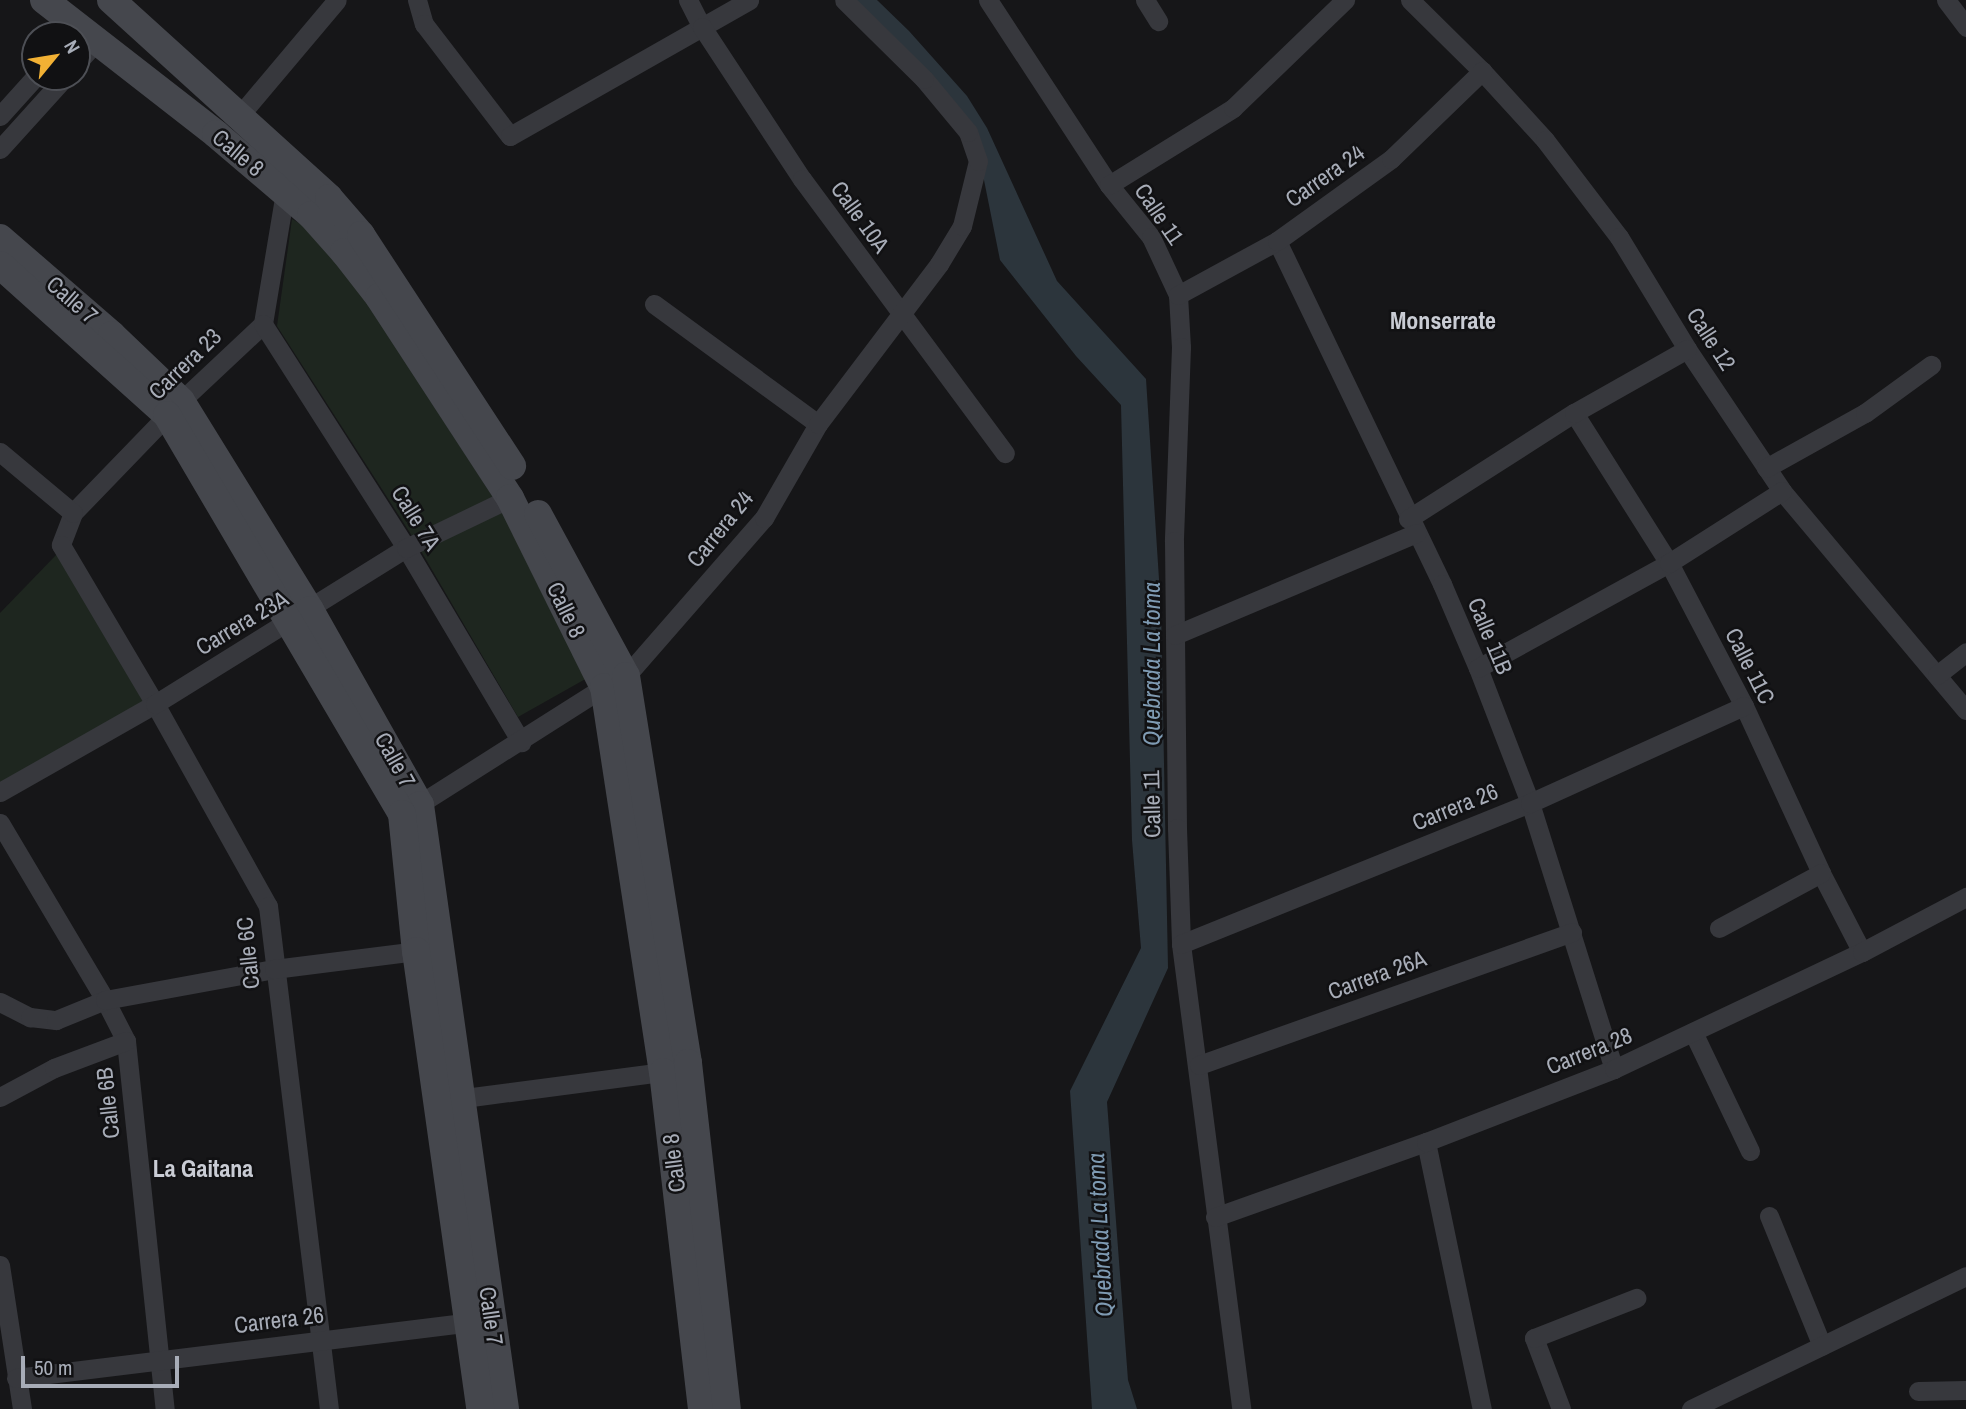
<!DOCTYPE html>
<html>
<head>
<meta charset="utf-8">
<style>
  body { margin:0 }
  #map { position:relative; width:1966px; height:1409px; overflow:hidden; background:#161618; font-family:"Archivo Narrow",sans-serif }
  div>[style] { position:absolute }
  .green>* { inset:0; background:#1e261f }
  .water>* { inset:0; background:#2c353c }
  .minor>* { height:19px; margin:-9.5px; padding:0 9.5px; transform-origin:9.5px; border-radius:9.5px; background:#37383d }
  .secondary>* { height:28px; margin:-14px; padding:0 14px; transform-origin:14px; border-radius:14px; background:#45474d }
  span { translate:-50% -50%; white-space:nowrap; text-align:center; line-height:1.15; -webkit-text-stroke:5px #111113; paint-order:stroke }
  .street-label { font-size:23px; color:#a8adb8 }
  .neighbourhood-label { font-size:24px; color:#c9ccd4; font-weight:700 }
  .water-label { font-size:24px; color:#7f9bb3; font-style:italic }
  .north { position:absolute; left:21px; top:21px; width:70px; height:70px; box-sizing:border-box; background:#111113; border:2px solid #4d4f55; border-radius:50%; rotate:60deg; font-size:19px; font-weight:700; line-height:28px; text-align:center; color:#a8adb8 }
  .north::after { content:''; display:block; margin:auto; width:24px; height:32px; background:#f2b134; clip-path:polygon(50% 0,100% 100%,50% 72%,0 100%) }
  .scale { position:absolute; left:21px; top:1356px; width:158px; height:32px; box-sizing:border-box; border:4px solid #a8adb8; border-top:0; padding-left:9px; font-size:21px; line-height:24px; white-space:nowrap; color:#a8adb8; -webkit-text-stroke:5px #111113; paint-order:stroke }
</style>
</head>
<body>
<div id="map">
  <div class="green">
    <div style="clip-path:polygon(292px 219px,308px 228px,339px 259px,498px 505px,589px 677px,518px 717px,414px 539px,277px 326px)"></div>
    <div style="clip-path:polygon(58px 553px,147px 703px,0 788px,0 613px)"></div>
  </div>
  <div class="water">
    <div style="clip-path:polygon(854px 0,877px 0,909px 31px,967px 96px,987px 128px,1057px 281px,1146px 379px,1161px 610px,1168px 968px,1107px 1102px,1128px 1380px,1137px 1409px,1092px 1409px,1070px 1091px,1141px 948px,1132px 840px,1121px 405px,1076px 356px,1000px 260px,975px 135px)"></div>
  </div>
  <div class="minor">
    <div style="left:417px;top:0;width:25px;rotate:74deg"></div>
    <div style="left:424px;top:24px;width:141px;rotate:52.5deg"></div>
    <div style="left:510px;top:136px;width:275px;rotate:-29.6deg"></div>
    <div style="left:688px;top:0;width:30px;rotate:63deg"></div>
    <div style="left:702px;top:27px;width:182px;rotate:56.7deg"></div>
    <div style="left:802px;top:179px;width:341px;rotate:53.5deg"></div>
    <div style="left:988px;top:0;width:221px;rotate:56.8deg"></div>
    <div style="left:1109px;top:185px;width:67px;rotate:51.1deg"></div>
    <div style="left:1151px;top:237px;width:64px;rotate:65deg"></div>
    <div style="left:1178px;top:295px;width:52px;rotate:86.7deg"></div>
    <div style="left:1181px;top:347px;width:194px;rotate:92.1deg"></div>
    <div style="left:1174px;top:541px;width:287px;rotate:89.4deg"></div>
    <div style="left:1177px;top:828px;width:116px;rotate:88deg"></div>
    <div style="left:1181px;top:944px;width:469px;rotate:82.6deg"></div>
    <div style="left:1145px;top:0;width:25px;rotate:58deg"></div>
    <div style="left:1410px;top:0;width:101px;rotate:44.6deg"></div>
    <div style="left:1482px;top:71px;width:93px;rotate:47.6deg"></div>
    <div style="left:1545px;top:140px;width:122px;rotate:52.7deg"></div>
    <div style="left:1619px;top:237px;width:131px;rotate:58.7deg"></div>
    <div style="left:1687px;top:349px;width:171px;rotate:56.2deg"></div>
    <div style="left:1782px;top:491px;width:286px;rotate:50deg"></div>
    <div style="left:1946px;top:0;width:34px;rotate:53deg"></div>
    <div style="left:77px;top:63px;width:27px;rotate:-48deg"></div>
    <div style="left:240px;top:115px;width:150px;rotate:-49.9deg"></div>
    <div style="left:0;top:116px;width:52px;rotate:-48.1deg"></div>
    <div style="left:0;top:149px;width:97px;rotate:-47.9deg"></div>
    <div style="left:1109px;top:185px;width:146px;rotate:-31.8deg"></div>
    <div style="left:1233px;top:108px;width:156px;rotate:-44deg"></div>
    <div style="left:285px;top:192px;width:134px;rotate:99.5deg"></div>
    <div style="left:263px;top:324px;width:112px;rotate:136.8deg"></div>
    <div style="left:181px;top:401px;width:156px;rotate:134deg"></div>
    <div style="left:73px;top:513px;width:34px;rotate:111deg"></div>
    <div style="left:61px;top:545px;width:185px;rotate:59.4deg"></div>
    <div style="left:155px;top:704px;width:231px;rotate:60.8deg"></div>
    <div style="left:268px;top:906px;width:507px;rotate:83.09deg"></div>
    <div style="left:1277px;top:241px;width:381px;rotate:64.3deg"></div>
    <div style="left:1442px;top:584px;width:91px;rotate:66.8deg"></div>
    <div style="left:1478px;top:668px;width:145px;rotate:68.9deg"></div>
    <div style="left:1530px;top:803px;width:279px;rotate:72.5deg"></div>
    <div style="left:1178px;top:295px;width:113px;rotate:-28.6deg"></div>
    <div style="left:1277px;top:241px;width:140px;rotate:-35.7deg"></div>
    <div style="left:1391px;top:159px;width:127px;rotate:-44deg"></div>
    <div style="left:654px;top:304px;width:203px;rotate:36.2deg"></div>
    <div style="left:263px;top:324px;width:266px;rotate:57.4deg"></div>
    <div style="left:406px;top:548px;width:226px;rotate:59.3deg"></div>
    <div style="left:1574px;top:413px;width:178px;rotate:57.7deg"></div>
    <div style="left:1669px;top:563px;width:161px;rotate:62.3deg"></div>
    <div style="left:1744px;top:706px;width:184px;rotate:65.2deg"></div>
    <div style="left:1821px;top:873px;width:89px;rotate:62.6deg"></div>
    <div style="left:0;top:452px;width:95px;rotate:39.9deg"></div>
    <div style="left:1766px;top:468px;width:113px;rotate:-29.1deg"></div>
    <div style="left:1865px;top:413px;width:82px;rotate:-36deg"></div>
    <div style="left:1408px;top:519px;width:197px;rotate:-32.6deg"></div>
    <div style="left:1574px;top:413px;width:130px;rotate:-29.5deg"></div>
    <div style="left:1175px;top:635px;width:262px;rotate:-22.9deg"></div>
    <div style="left:1478px;top:668px;width:218px;rotate:-28.8deg"></div>
    <div style="left:1669px;top:563px;width:134px;rotate:-32.5deg"></div>
    <div style="left:1937px;top:675px;width:37px;rotate:-38deg"></div>
    <div style="left:0;top:792px;width:178px;rotate:-29.6deg"></div>
    <div style="left:155px;top:704px;width:296px;rotate:-31.9deg"></div>
    <div style="left:406px;top:548px;width:115px;rotate:-25.7deg"></div>
    <div style="left:410px;top:810px;width:230px;rotate:-32.4deg"></div>
    <div style="left:604px;top:687px;width:25px;rotate:-27deg"></div>
    <div style="left:626px;top:676px;width:210px;rotate:-48.9deg"></div>
    <div style="left:764px;top:518px;width:108px;rotate:-60.1deg"></div>
    <div style="left:818px;top:424px;width:201px;rotate:-52.9deg"></div>
    <div style="left:939px;top:264px;width:44px;rotate:-58.8deg"></div>
    <div style="left:962px;top:226px;width:67px;rotate:-76.2deg"></div>
    <div style="left:978px;top:161px;width:31px;rotate:-109deg"></div>
    <div style="left:968px;top:132px;width:69px;rotate:-129.7deg"></div>
    <div style="left:924px;top:79px;width:112px;rotate:-135.4deg"></div>
    <div style="left:0;top:823px;width:206px;rotate:59.3deg"></div>
    <div style="left:105px;top:1000px;width:46px;rotate:62.9deg"></div>
    <div style="left:126px;top:1041px;width:370px;rotate:84deg"></div>
    <div style="left:1719px;top:928px;width:116px;rotate:-28.3deg"></div>
    <div style="left:1181px;top:944px;width:376px;rotate:-22deg"></div>
    <div style="left:1530px;top:803px;width:235px;rotate:-24.4deg"></div>
    <div style="left:0;top:1002px;width:34px;rotate:27deg"></div>
    <div style="left:30px;top:1017px;width:26px;rotate:7deg"></div>
    <div style="left:56px;top:1020px;width:53px;rotate:-22.2deg"></div>
    <div style="left:105px;top:1000px;width:172px;rotate:-10.4deg"></div>
    <div style="left:274px;top:969px;width:143px;rotate:-7.2deg"></div>
    <div style="left:1693px;top:1032px;width:132px;rotate:64.4deg"></div>
    <div style="left:1199px;top:1065px;width:396px;rotate:-19.6deg"></div>
    <div style="left:0;top:1097px;width:61px;rotate:-28.2deg"></div>
    <div style="left:54px;top:1068px;width:77px;rotate:-20.6deg"></div>
    <div style="left:449px;top:1100px;width:216px;rotate:-7.5deg"></div>
    <div style="left:1426px;top:1142px;width:273px;rotate:78.2deg"></div>
    <div style="left:1769px;top:1216px;width:140px;rotate:67.8deg"></div>
    <div style="left:1215px;top:1217px;width:224px;rotate:-19.6deg"></div>
    <div style="left:1426px;top:1142px;width:202px;rotate:-21.2deg"></div>
    <div style="left:1614px;top:1069px;width:274px;rotate:-25.3deg"></div>
    <div style="left:1862px;top:952px;width:118px;rotate:-27.9deg"></div>
    <div style="left:0;top:1265px;width:146px;rotate:81.3deg"></div>
    <div style="left:16px;top:1378px;width:453px;rotate:-7deg"></div>
    <div style="left:1918px;top:1391px;width:48px;rotate:-1.2deg"></div>
    <div style="left:1561px;top:1409px;width:76px;rotate:-110.8deg"></div>
    <div style="left:1534px;top:1338px;width:110px;rotate:-21.4deg"></div>
    <div style="left:1691px;top:1409px;width:305px;rotate:-25.8deg"></div>
  </div>
  <div class="secondary">
    <div style="left:44px;top:0;width:218px;rotate:37.9deg"></div>
    <div style="left:216px;top:134px;width:125px;rotate:40.5deg"></div>
    <div style="left:311px;top:215px;width:50px;rotate:48.3deg"></div>
    <div style="left:344px;top:252px;width:57px;rotate:52.1deg"></div>
    <div style="left:379px;top:297px;width:240px;rotate:56.9deg"></div>
    <div style="left:510px;top:498px;width:211px;rotate:63.6deg"></div>
    <div style="left:604px;top:687px;width:389px;rotate:81.3deg"></div>
    <div style="left:663px;top:1072px;width:339px;rotate:83.4deg"></div>
    <div style="left:111px;top:0;width:294px;rotate:42.2deg"></div>
    <div style="left:329px;top:198px;width:49px;rotate:49.1deg"></div>
    <div style="left:361px;top:235px;width:276px;rotate:56.8deg"></div>
    <div style="left:0;top:238px;width:148px;rotate:40.9deg"></div>
    <div style="left:112px;top:335px;width:95px;rotate:43.7deg"></div>
    <div style="left:181px;top:401px;width:246px;rotate:58.3deg"></div>
    <div style="left:310px;top:610px;width:224px;rotate:60.6deg"></div>
    <div style="left:420px;top:805px;width:610px;rotate:81.99deg"></div>
    <div style="left:0;top:265px;width:224px;rotate:41.9deg"></div>
    <div style="left:167px;top:415px;width:463px;rotate:59.5deg"></div>
    <div style="left:402px;top:814px;width:138px;rotate:84.2deg"></div>
    <div style="left:416px;top:951px;width:462px;rotate:82deg"></div>
    <div style="left:538px;top:514px;width:184px;rotate:61.5deg"></div>
    <div style="left:626px;top:676px;width:392px;rotate:80.9deg"></div>
    <div style="left:688px;top:1063px;width:348px;rotate:83.6deg"></div>
  </div>
  <div class="street-label">
    <span style="left:238px;top:153px;rotate:40deg">Calle 8</span>
    <span style="left:1325px;top:176px;rotate:-35deg">Carrera 24</span>
    <span style="left:1159px;top:214px;rotate:56deg">Calle 11</span>
    <span style="left:860px;top:217px;rotate:54deg">Calle 10A</span>
    <span style="left:72px;top:300px;rotate:41deg">Calle 7</span>
    <span style="left:1711px;top:339px;rotate:57deg">Calle 12</span>
    <span style="left:185px;top:364px;rotate:-44deg">Carrera 23</span>
    <span style="left:416px;top:518px;rotate:58deg">Calle 7A</span>
    <span style="left:720px;top:529px;rotate:-51deg">Carrera 24</span>
    <span style="left:566px;top:610px;rotate:64deg">Calle 8</span>
    <span style="left:242px;top:623px;rotate:-31deg">Carrera 23A</span>
    <span style="left:1490px;top:636px;rotate:67deg">Calle 11B</span>
    <span style="left:1750px;top:666px;rotate:63deg">Calle 11C</span>
    <span style="left:395px;top:760px;rotate:61deg">Calle 7</span>
    <span style="left:1152px;top:804px;rotate:-91deg">Calle 11</span>
    <span style="left:1455px;top:807px;rotate:-22deg">Carrera 26</span>
    <span style="left:248px;top:953px;rotate:-96deg">Calle 6C</span>
    <span style="left:1377px;top:975px;rotate:-20deg">Carrera 26A</span>
    <span style="left:1589px;top:1051px;rotate:-22deg">Carrera 28</span>
    <span style="left:108px;top:1103px;rotate:-96deg">Calle 6B</span>
    <span style="left:674px;top:1163px;rotate:-97deg">Calle 8</span>
    <span style="left:491px;top:1316px;rotate:82deg">Calle 7</span>
    <span style="left:279px;top:1320px;rotate:-7deg">Carrera 26</span>
  </div>
  <div class="neighbourhood-label">
    <span style="left:1443px;top:321px">Monserrate</span>
    <span style="left:203px;top:1169px">La Gaitana</span>
  </div>
  <div class="water-label">
    <span style="left:1152px;top:664px;rotate:-90deg">Quebrada La toma</span>
    <span style="left:1100px;top:1235px;rotate:-93deg">Quebrada La toma</span>
  </div>
  <div class="north">N</div>
  <div class="scale">50 m</div>
</div>
</body>
</html>
